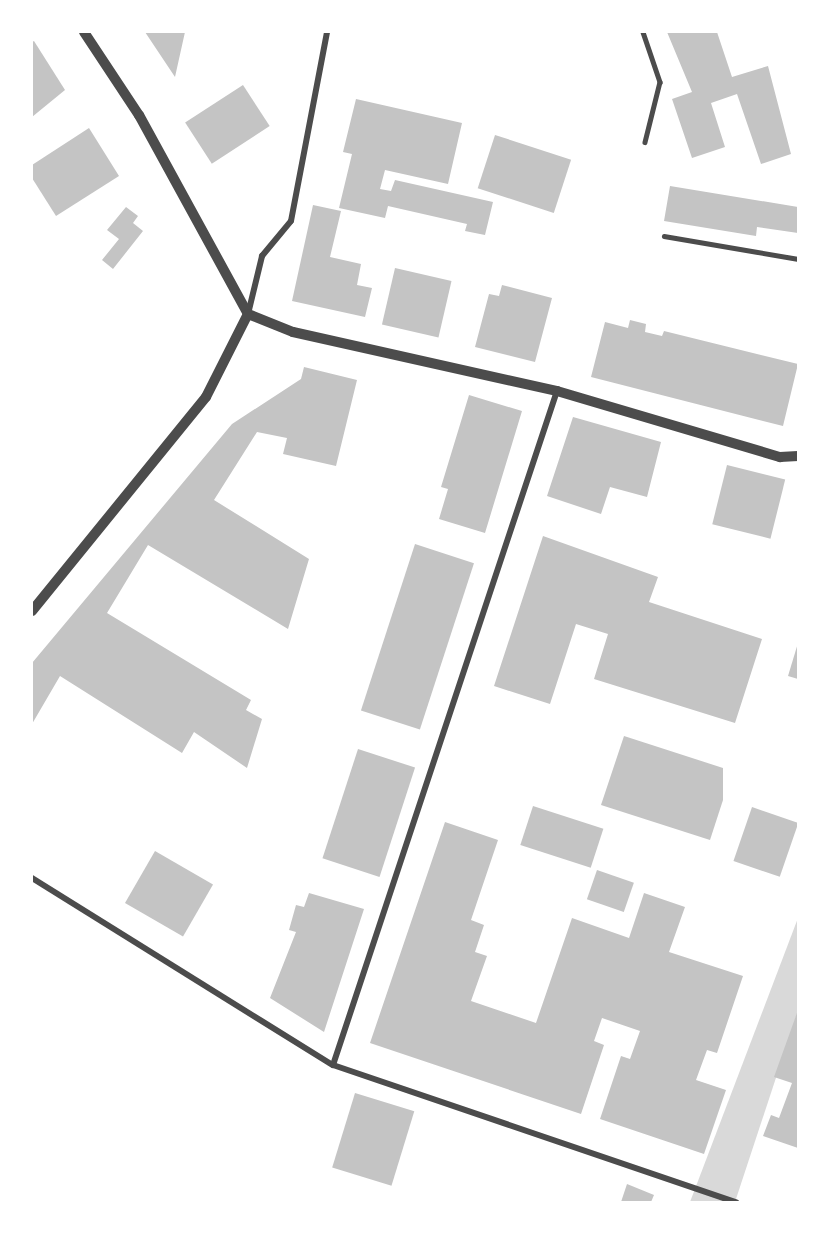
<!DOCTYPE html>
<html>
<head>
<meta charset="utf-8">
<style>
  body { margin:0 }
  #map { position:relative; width:830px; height:1234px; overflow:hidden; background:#fff; font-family:"Archivo Narrow",sans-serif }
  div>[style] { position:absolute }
  .water>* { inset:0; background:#d9d9d9 }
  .building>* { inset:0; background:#c4c4c4; transform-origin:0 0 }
  .service>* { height:4.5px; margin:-2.25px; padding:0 2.25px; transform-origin:2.25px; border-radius:2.25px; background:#4c4c4c }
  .minor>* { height:6px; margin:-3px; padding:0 3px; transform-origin:3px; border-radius:3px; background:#4c4c4c }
  .tertiary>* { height:10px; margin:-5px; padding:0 5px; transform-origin:5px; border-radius:5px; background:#4c4c4c }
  span { translate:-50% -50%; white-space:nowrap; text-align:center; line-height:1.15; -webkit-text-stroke:4.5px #fff; paint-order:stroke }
  .frame { position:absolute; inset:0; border:33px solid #fff; pointer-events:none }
</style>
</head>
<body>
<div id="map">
  <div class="water">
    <div style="clip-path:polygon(798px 918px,798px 1011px,735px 1202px,690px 1202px)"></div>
  </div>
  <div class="building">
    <div style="clip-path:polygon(138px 32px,185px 32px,175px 77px,145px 32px)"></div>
    <div style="clip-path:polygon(667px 32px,717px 32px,732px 77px,768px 66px,791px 154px,761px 164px,737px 94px,711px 103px,725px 147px,692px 158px,672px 99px,692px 92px)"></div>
    <div style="clip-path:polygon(34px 41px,65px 90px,32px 117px,32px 42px)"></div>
    <div style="left:243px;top:85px;width:49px;height:69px;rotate:57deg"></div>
    <div style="clip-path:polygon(356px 99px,462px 123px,448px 184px,385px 170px,380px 189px,391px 191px,395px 180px,493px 202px,485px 235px,465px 231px,467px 224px,388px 206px,385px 218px,339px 208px,352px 154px,343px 152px)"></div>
    <div style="clip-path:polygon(89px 128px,119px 176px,56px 216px,32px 178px,32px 165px)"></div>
    <div style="left:495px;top:135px;width:80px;height:56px;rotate:18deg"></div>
    <div style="clip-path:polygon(670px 186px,798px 207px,798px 233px,757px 227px,756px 236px,664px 221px)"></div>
    <div style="clip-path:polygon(313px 205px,341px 211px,330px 257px,361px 264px,357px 285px,372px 288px,365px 317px,292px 301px)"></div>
    <div style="clip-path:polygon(126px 207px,138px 216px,133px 223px,143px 231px,113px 269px,102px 260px,119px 239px,107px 230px)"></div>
    <div style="left:395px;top:268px;width:58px;height:58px;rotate:13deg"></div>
    <div style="clip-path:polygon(502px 285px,552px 298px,535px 362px,475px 347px,489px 294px,499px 296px)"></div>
    <div style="clip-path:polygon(630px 320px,646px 324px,645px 332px,662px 336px,664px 331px,798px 364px,783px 426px,591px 377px,605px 322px,628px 328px)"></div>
    <div style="clip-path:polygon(304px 367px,357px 380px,336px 466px,283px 454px,287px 438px,257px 432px,214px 500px,309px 559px,288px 629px,148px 545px,107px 613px,251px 700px,246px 710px,262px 719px,247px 768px,194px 732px,182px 753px,60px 676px,32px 724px,32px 663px,232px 424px,301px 379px)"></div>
    <div style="clip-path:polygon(469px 395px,522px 411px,485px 533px,439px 519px,448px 489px,441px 487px)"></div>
    <div style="clip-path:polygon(573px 417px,661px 442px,647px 497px,610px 487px,601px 514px,547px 496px)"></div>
    <div style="left:727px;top:465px;width:60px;height:61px;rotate:14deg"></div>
    <div style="clip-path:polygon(543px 536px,658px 577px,649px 602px,762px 639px,735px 723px,594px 679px,608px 634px,576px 624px,550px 704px,494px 686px)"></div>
    <div style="left:415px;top:544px;width:62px;height:175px;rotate:18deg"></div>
    <div style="clip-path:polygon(798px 643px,798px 679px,788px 676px)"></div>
    <div style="clip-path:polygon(624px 736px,723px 768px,723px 800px,710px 840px,601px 805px)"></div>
    <div style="left:358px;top:749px;width:60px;height:115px;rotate:18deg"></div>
    <div style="left:533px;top:806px;width:74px;height:41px;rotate:18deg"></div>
    <div style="left:752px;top:807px;width:49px;height:57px;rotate:19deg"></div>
    <div style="clip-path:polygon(445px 822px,498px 840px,471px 920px,484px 925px,475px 952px,487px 956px,471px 1001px,536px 1023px,572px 918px,629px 938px,644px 893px,685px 907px,669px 952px,743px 976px,717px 1053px,707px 1050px,696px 1080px,726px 1090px,704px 1154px,600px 1119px,621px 1056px,630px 1059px,640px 1031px,602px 1018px,594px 1041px,604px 1045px,581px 1114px,370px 1043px)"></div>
    <div style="left:155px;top:851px;width:67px;height:60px;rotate:30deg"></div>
    <div style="left:597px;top:870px;width:39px;height:31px;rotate:19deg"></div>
    <div style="clip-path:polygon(309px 893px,364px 909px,324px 1032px,270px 998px,296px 932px,289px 930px,296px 905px,304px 907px)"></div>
    <div style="clip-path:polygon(798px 1010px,798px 1148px,763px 1136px,771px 1115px,779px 1118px,792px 1083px,774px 1077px)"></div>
    <div style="left:355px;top:1093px;width:62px;height:78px;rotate:17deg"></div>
    <div style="clip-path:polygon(627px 1184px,654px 1195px,651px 1202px,621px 1202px)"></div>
  </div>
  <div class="service">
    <div style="left:643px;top:32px;width:53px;rotate:71.2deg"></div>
    <div style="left:660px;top:82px;width:62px;rotate:104deg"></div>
    <div style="left:664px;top:236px;width:136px;rotate:9.7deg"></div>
  </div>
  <div class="minor">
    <div style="left:248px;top:314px;width:60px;rotate:-76.4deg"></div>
    <div style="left:262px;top:256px;width:45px;rotate:-50.4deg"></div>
    <div style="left:291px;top:221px;width:192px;rotate:-79.2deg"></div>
    <div style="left:32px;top:878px;width:354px;rotate:31.9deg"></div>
    <div style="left:333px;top:1065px;width:426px;rotate:18.8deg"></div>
    <div style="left:333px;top:1065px;width:710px;rotate:-71.62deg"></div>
  </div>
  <div class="tertiary">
    <div style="left:84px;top:32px;width:100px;rotate:56.5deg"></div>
    <div style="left:139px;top:115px;width:227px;rotate:61.3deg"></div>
    <div style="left:248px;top:314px;width:48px;rotate:21.8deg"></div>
    <div style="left:293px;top:332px;width:271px;rotate:12.6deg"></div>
    <div style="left:557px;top:391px;width:233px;rotate:16.5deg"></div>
    <div style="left:780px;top:457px;width:18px;rotate:-3deg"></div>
    <div style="left:32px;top:611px;width:276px;rotate:-50.9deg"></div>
    <div style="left:206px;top:397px;width:93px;rotate:-63.2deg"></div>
  </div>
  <div class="frame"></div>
</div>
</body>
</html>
